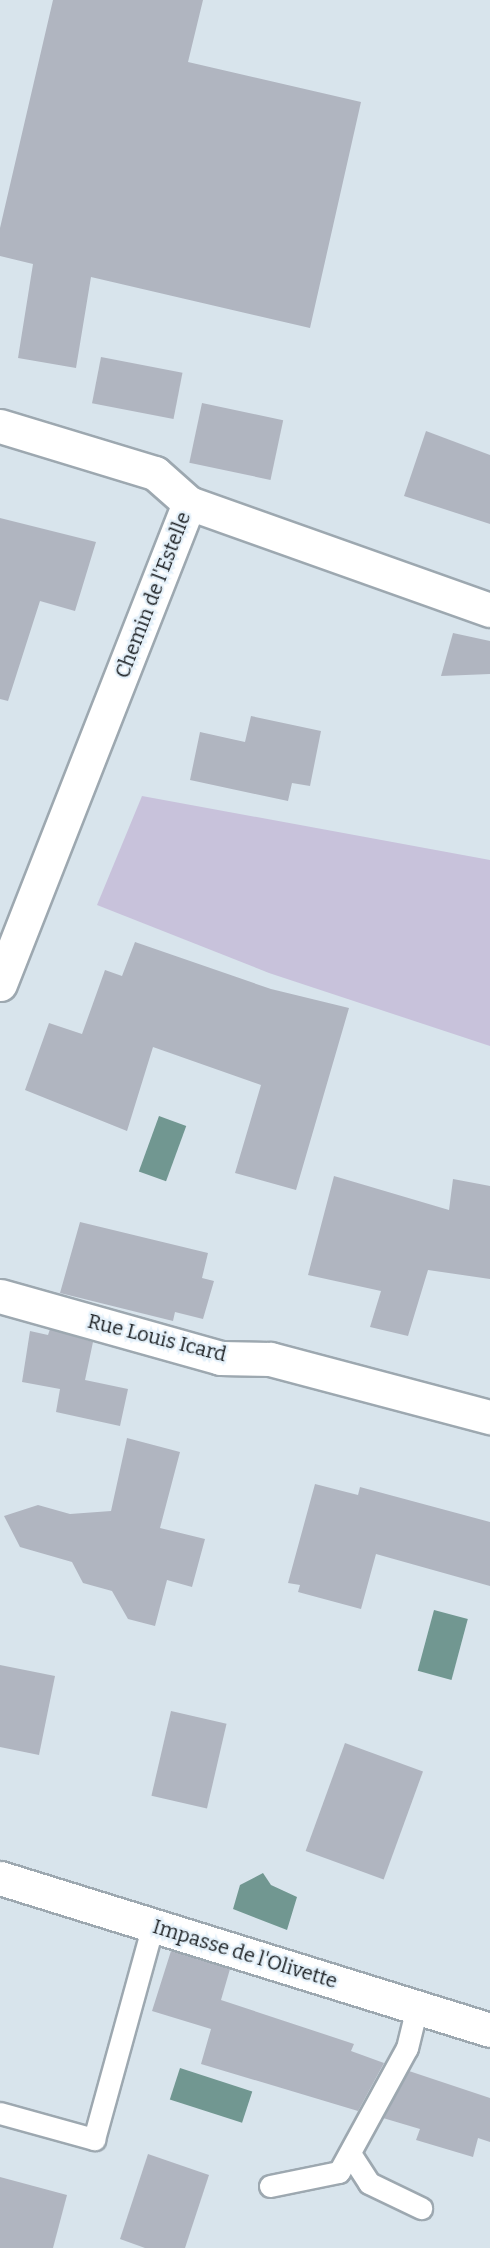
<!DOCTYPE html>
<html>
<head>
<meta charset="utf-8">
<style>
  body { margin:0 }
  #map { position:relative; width:490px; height:2248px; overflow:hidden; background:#d8e4ec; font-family:Bitter,serif }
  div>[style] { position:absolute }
  .green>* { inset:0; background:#c8c2db }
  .water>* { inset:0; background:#719791; transform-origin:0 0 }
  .building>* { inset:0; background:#b0b5c0; transform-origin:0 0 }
  .roads { filter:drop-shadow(2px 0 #9da8b0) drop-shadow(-2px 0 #9da8b0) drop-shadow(0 2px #9da8b0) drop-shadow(0 -2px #9da8b0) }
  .lane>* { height:21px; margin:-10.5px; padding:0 10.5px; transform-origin:10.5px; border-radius:10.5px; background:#fff }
  .street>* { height:33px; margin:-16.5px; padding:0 16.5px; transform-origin:16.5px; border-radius:16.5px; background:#fff }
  span { translate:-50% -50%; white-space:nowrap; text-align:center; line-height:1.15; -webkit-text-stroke:4.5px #e5f1fa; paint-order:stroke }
  .street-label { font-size:20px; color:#1b1f22 }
</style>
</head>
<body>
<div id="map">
  <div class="green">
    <div style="clip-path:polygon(142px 796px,490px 860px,490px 1046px,269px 973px,97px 905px)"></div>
  </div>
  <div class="water">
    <div style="left:159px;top:1116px;width:29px;height:59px;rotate:20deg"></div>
    <div style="left:434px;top:1610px;width:35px;height:63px;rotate:15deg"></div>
    <div style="clip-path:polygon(263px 1873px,271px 1885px,297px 1897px,287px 1930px,233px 1909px,240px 1885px)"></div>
    <div style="left:180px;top:2068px;width:76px;height:33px;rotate:18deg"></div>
  </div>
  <div class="building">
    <div style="clip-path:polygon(53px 0,203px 0,188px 62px,361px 102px,310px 328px,91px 277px,76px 368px,18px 358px,33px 264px,0 256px,0 228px)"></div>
    <div style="left:101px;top:357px;width:83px;height:47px;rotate:11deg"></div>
    <div style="left:202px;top:403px;width:83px;height:61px;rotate:12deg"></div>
    <div style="clip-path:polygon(426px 431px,490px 455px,490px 524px,404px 496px)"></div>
    <div style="clip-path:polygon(0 518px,96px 542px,75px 611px,40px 601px,8px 701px,0 699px)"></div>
    <div style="clip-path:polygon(453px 633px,490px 641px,490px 674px,441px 676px)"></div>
    <div style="clip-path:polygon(251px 716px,321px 731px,310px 786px,292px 783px,288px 801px,190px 780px,200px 732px,245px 742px)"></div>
    <div style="clip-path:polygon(135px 942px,271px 989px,349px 1008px,296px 1190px,235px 1173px,261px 1085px,153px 1047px,127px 1131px,25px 1090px,49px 1023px,82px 1034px,105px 970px,122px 976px)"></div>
    <div style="clip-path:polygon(334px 1176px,449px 1210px,453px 1179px,490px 1186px,490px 1279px,428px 1270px,408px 1336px,370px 1327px,381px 1291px,308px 1275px)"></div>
    <div style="clip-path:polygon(80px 1222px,208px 1253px,202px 1278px,214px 1281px,203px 1319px,175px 1312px,173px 1321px,60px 1293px)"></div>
    <div style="clip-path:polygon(50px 1329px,93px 1342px,85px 1380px,128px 1389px,120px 1426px,56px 1412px,60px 1389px,22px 1382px,30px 1331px,48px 1335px)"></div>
    <div style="clip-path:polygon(127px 1438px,180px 1452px,160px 1528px,205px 1539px,192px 1587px,167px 1580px,155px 1626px,128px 1619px,112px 1591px,83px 1583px,72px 1562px,20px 1547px,4px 1516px,38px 1505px,70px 1514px,111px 1511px)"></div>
    <div style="clip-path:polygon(315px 1484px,358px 1495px,360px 1487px,490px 1522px,490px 1586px,376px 1554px,361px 1609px,298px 1592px,300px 1585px,288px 1583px)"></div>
    <div style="clip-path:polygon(0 1665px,55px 1676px,39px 1755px,0 1747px)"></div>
    <div style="left:171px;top:1711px;width:57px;height:87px;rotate:13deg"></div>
    <div style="left:345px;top:1743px;width:83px;height:115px;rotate:20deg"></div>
    <div style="clip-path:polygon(171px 1951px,230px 1969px,221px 2000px,354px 2044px,351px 2051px,384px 2063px,358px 2111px,201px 2064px,211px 2029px,152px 2011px)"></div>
    <div style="clip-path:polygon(409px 2071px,490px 2098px,490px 2142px,478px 2138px,473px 2157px,416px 2140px,420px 2129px,383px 2118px)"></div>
    <div style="clip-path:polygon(148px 2154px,209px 2175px,185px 2248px,145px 2248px,120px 2239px)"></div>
    <div style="clip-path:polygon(0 2177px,67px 2195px,53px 2248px,0 2248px)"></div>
  </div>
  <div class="roads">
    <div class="lane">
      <div style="left:0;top:2113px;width:98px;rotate:15.5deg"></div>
      <div style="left:94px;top:2139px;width:222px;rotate:-74.6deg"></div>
      <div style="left:351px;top:2155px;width:33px;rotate:57deg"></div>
      <div style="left:369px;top:2183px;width:58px;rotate:25.7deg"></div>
      <div style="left:270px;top:2186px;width:70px;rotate:-11.5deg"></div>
      <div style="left:339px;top:2172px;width:141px;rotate:-61.3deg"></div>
      <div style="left:407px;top:2048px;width:42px;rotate:-76.3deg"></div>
    </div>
    <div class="street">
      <div style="left:0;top:426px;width:162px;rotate:16.9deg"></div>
      <div style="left:155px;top:473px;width:45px;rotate:41.4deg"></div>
      <div style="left:0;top:984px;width:517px;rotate:-68.55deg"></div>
      <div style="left:189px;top:503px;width:319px;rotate:19.6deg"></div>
      <div style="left:0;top:1296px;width:229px;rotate:15.7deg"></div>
      <div style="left:220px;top:1358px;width:50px;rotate:1.1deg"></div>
      <div style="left:270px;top:1359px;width:228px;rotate:14.8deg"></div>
      <div style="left:0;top:1878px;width:513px;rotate:17.23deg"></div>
    </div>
  </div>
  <div class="street-label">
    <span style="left:153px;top:595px;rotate:-69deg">Chemin de l'Estelle</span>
    <span style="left:157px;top:1338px;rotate:14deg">Rue Louis Icard</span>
    <span style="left:245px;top:1954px;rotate:17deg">Impasse de l'Olivette</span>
  </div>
</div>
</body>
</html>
